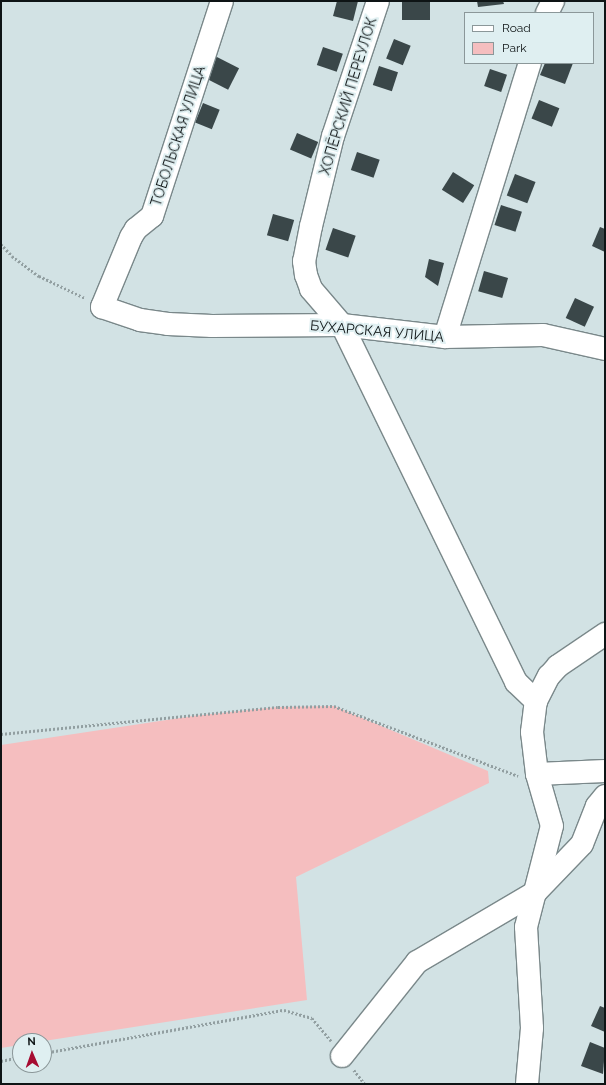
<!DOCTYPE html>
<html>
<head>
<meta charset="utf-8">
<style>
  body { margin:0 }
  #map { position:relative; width:606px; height:1085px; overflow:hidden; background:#d2e2e4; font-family:Raleway,sans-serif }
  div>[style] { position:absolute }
  .green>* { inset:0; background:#f5bebf }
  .building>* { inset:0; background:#3a4749; transform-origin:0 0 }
  .path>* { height:2.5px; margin-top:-1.25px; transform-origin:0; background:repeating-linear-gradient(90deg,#929fa1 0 2px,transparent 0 4px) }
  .roads { filter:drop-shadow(1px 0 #7a888a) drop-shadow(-1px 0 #7a888a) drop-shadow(0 1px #7a888a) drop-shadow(0 -1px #7a888a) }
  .minor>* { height:22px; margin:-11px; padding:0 11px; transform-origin:11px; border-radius:11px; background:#fff }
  span { translate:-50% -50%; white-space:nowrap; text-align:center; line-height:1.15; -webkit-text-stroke:4px #dfeff1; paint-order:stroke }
  .street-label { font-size:14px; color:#0e1415 }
  .frame { position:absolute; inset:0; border:2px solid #0e1415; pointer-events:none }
  .legend { position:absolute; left:464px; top:12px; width:130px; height:52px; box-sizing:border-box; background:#dfeff1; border:1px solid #8b9799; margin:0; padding:5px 7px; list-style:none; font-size:12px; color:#0e1415 }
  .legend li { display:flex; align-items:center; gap:8px; height:20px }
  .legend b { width:20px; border:1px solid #8b9799 }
  .north { position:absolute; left:12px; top:1033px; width:40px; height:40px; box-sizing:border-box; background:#dfeff1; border:1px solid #8b9799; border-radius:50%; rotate:358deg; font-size:11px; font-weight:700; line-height:16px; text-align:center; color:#0e1415 }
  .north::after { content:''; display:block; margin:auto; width:14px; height:18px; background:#a60c32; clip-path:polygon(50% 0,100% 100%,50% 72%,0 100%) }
</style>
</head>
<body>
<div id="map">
  <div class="green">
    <div style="clip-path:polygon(334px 706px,488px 771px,489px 783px,296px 877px,307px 1000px,44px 1041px,20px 1041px,20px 1045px,1px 1048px,1px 745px,193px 716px,278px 707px)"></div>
  </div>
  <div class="building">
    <div style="clip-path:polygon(337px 1px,358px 1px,353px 21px,333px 16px)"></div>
    <div style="left:402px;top:1px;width:28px;height:19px"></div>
    <div style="clip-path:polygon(477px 1px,503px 1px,504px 4px,478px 7px)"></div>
    <div style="left:394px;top:39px;width:18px;height:21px;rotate:22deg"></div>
    <div style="left:323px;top:47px;width:21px;height:19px;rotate:19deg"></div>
    <div style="left:215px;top:56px;width:27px;height:24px;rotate:27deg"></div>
    <div style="clip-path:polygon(545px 63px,573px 63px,565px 84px,540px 75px)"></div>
    <div style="left:379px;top:66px;width:20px;height:20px;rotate:18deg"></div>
    <div style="left:490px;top:69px;width:18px;height:18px;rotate:19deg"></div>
    <div style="left:539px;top:100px;width:22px;height:20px;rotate:22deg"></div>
    <div style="left:203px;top:103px;width:18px;height:21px;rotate:22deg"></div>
    <div style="left:297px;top:133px;width:23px;height:18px;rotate:23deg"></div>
    <div style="left:357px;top:152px;width:24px;height:19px;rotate:19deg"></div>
    <div style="left:453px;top:172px;width:25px;height:21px;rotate:32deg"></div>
    <div style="left:515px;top:174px;width:22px;height:23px;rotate:21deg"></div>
    <div style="left:501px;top:205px;width:22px;height:21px;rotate:18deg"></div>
    <div style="left:273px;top:214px;width:22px;height:22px;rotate:16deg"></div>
    <div style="clip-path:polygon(600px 227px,605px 229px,605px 252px,592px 246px)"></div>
    <div style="left:333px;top:228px;width:24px;height:23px;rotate:19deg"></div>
    <div style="clip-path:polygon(429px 259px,444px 263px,438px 286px,425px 277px)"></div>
    <div style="left:484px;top:271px;width:25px;height:21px;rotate:16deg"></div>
    <div style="left:575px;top:298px;width:21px;height:22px;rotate:25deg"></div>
    <div style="clip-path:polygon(600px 1006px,605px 1008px,605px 1032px,591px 1026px)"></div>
    <div style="clip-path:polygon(590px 1042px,605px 1048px,603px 1074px,581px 1066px)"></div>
  </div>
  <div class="path">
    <div style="left:1px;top:244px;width:16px;rotate:47deg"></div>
    <div style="left:12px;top:256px;width:34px;rotate:37deg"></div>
    <div style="left:39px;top:276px;width:51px;rotate:25.6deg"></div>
    <div style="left:1px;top:734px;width:278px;rotate:-5.6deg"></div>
    <div style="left:278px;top:707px;width:56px;rotate:-1deg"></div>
    <div style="left:334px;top:706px;width:197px;rotate:20.8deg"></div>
    <div style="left:44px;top:1053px;width:244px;rotate:-10.2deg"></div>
    <div style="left:284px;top:1010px;width:29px;rotate:16deg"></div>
    <div style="left:312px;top:1018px;width:30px;rotate:50deg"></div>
    <div style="left:1px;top:1061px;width:19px;rotate:-12deg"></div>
    <div style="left:354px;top:1070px;width:18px;rotate:52deg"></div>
  </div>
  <div class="roads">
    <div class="minor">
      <div style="left:222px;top:1px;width:226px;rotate:108deg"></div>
      <div style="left:152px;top:216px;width:21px;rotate:141deg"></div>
      <div style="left:136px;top:229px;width:9px;rotate:122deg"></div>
      <div style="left:131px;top:237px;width:76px;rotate:112.5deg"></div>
      <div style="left:102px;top:307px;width:40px;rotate:18.9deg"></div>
      <div style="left:140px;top:320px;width:28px;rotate:8deg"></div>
      <div style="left:168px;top:324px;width:44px;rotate:2.6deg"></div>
      <div style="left:212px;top:326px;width:130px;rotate:-0.4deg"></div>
      <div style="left:342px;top:325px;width:104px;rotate:6.6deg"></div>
      <div style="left:445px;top:337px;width:98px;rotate:-1.2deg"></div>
      <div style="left:543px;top:335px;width:64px;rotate:12.7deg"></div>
      <div style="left:378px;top:1px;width:142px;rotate:108.4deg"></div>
      <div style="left:333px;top:136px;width:93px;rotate:103.7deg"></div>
      <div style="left:311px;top:226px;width:36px;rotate:101deg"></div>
      <div style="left:304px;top:261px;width:14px;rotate:82deg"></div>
      <div style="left:306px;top:275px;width:15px;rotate:70deg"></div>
      <div style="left:311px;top:289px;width:48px;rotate:49.3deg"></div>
      <div style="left:342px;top:325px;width:397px;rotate:64deg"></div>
      <div style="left:516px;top:682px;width:28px;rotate:44deg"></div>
      <div style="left:547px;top:13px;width:13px;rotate:-63deg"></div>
      <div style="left:445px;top:337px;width:287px;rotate:-72.8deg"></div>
      <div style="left:537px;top:774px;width:68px;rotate:-2.5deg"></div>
      <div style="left:342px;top:1056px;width:120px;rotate:-51.4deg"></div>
      <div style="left:417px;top:962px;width:138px;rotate:-30.5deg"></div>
      <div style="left:536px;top:892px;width:66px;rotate:-46.2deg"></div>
      <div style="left:582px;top:844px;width:41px;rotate:-68.5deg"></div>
      <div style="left:597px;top:806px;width:13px;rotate:-51deg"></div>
      <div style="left:527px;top:1084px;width:56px;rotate:-84.9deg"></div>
      <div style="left:532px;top:1028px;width:101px;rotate:-93.4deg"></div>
      <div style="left:526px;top:927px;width:104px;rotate:-75.6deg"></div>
      <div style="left:552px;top:826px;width:54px;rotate:-106.1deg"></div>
      <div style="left:537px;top:774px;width:42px;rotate:-96.8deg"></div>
      <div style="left:532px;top:732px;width:31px;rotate:-83deg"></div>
      <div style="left:536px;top:701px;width:28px;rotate:-63deg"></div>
      <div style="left:549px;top:676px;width:13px;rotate:-48deg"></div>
      <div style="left:558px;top:666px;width:57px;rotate:-34.2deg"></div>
    </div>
  </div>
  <div class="street-label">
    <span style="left:348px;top:96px;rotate:-73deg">ХОПЁРСКИЙ ПЕРЕУЛОК</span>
    <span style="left:178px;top:136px;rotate:-72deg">ТОБОЛЬСКАЯ УЛИЦА</span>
    <span style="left:377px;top:331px;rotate:5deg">БУХАРСКАЯ УЛИЦА</span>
  </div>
  <div class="frame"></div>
  <ul class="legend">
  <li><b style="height:5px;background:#fff"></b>Road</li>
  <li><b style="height:11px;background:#f5bebf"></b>Park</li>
  </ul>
  <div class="north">N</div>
</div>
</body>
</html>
